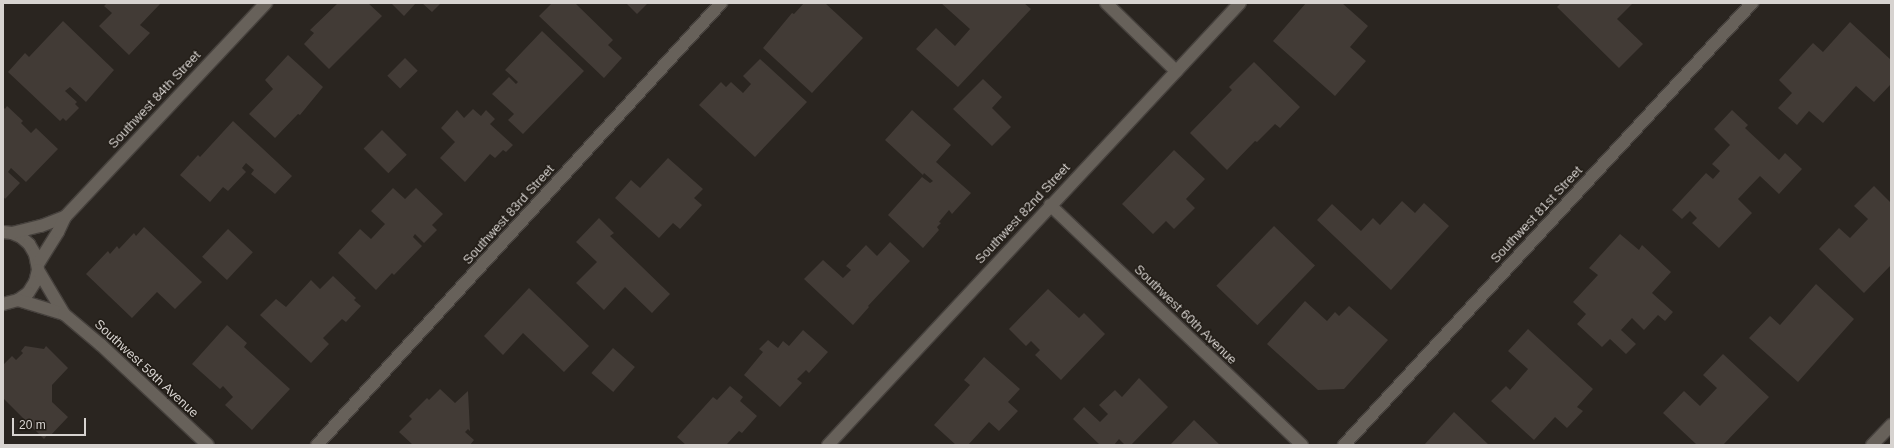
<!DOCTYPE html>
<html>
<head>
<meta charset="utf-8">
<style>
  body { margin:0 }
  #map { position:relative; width:1894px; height:448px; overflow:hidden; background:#2a2520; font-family:Helvetica,sans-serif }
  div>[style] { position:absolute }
  .building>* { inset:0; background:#423b36; transform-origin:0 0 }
  .roads { filter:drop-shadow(1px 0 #46413d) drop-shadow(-1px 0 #46413d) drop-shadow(0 1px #46413d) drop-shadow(0 -1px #46413d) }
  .minor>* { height:12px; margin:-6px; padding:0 6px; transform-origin:6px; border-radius:6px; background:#67615a }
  span { translate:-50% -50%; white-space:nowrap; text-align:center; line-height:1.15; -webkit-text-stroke:3px #211c16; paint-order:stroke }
  .street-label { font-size:13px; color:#d7d3d0 }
  .frame { position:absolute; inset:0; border:4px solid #d7d3d0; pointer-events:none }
  .scale { position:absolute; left:12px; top:418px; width:74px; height:18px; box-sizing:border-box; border:2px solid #d7d3d0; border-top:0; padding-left:5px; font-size:12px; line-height:14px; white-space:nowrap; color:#d7d3d0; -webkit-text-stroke:3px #211c16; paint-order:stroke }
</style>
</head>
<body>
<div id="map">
  <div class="building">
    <div style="clip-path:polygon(107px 3px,161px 3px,140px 25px,150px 33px,129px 55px,99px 26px,112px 13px,104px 6px)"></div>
    <div style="clip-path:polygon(338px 3px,368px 3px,382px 16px,329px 69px,304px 44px,314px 33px,310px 30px)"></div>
    <div style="clip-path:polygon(391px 3px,416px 3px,404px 16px)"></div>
    <div style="clip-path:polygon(422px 3px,441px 3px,432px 12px)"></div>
    <div style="clip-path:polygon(552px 3px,575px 3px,613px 40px,608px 45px,622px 58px,604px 78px,539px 16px)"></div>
    <div style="clip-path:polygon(626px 3px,648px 3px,637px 14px)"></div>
    <div style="clip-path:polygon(804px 3px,825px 3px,863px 38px,812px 93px,763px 48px,792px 13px,794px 14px)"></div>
    <div style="clip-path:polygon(941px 3px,1024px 3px,1031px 9px,958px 87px,916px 49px,936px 28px,955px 46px,970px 29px)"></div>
    <div style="clip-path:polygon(1306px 3px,1342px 3px,1368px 26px,1350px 47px,1366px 61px,1335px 96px,1273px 41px)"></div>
    <div style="clip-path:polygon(1561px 3px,1633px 3px,1617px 19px,1643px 44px,1619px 68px,1557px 7px)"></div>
    <div style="clip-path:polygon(63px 21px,114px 70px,86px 102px,70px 87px,65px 91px,77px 102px,75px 104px,79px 108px,66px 121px,63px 118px,60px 121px,8px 72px,25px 53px,29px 57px)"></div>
    <div style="clip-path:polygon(1850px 22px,1891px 60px,1891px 84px,1874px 102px,1856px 86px,1823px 123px,1809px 111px,1797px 125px,1778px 108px,1792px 93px,1779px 80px,1813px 43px,1823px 52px)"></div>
    <div style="clip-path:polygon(542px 31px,584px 71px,523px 134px,508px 120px,514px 114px,492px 94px,509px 77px,516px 84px,518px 82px,505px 70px)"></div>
    <div style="clip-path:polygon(288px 55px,323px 87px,300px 115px,298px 114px,275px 138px,249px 114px,273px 89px,265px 80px)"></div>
    <div style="left:405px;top:58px;width:18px;height:25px;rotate:45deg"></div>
    <div style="clip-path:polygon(760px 59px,807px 102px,755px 157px,699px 105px,721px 82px,726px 87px,731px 82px,743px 93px,751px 84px,743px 76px)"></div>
    <div style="clip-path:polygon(1254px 62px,1300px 107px,1280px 128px,1275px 124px,1257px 142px,1255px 141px,1227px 170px,1190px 133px,1232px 90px,1229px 87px)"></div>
    <div style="clip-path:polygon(983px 79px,1002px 97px,992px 108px,1011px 127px,992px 146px,953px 109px)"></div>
    <div style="clip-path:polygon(7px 106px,23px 121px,21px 123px,31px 133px,36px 128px,58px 149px,26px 182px,11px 168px,8px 172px,20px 183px,5px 199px,3px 196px,3px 107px,5px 109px)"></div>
    <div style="clip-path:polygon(473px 109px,481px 116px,486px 110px,495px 119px,490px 124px,513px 145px,506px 152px,503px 150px,495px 158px,490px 154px,465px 182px,440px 158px,455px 142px,441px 128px,457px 110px,464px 118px)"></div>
    <div style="clip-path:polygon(912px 110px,951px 145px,936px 162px,971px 193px,952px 214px,949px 210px,939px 222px,941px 223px,937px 227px,939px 230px,923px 248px,888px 215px,922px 177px,930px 183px,933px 181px,924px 173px,923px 175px,885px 140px)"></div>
    <div style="clip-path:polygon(1732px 110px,1748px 125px,1745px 128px,1779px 160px,1785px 153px,1802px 169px,1779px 194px,1760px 176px,1738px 199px,1752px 213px,1719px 248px,1692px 223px,1697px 218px,1690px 211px,1682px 219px,1672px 210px,1706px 173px,1713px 179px,1720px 171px,1712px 164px,1730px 145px,1714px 129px)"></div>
    <div style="clip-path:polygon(233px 121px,292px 176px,275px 194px,251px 174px,254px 170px,246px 163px,242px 168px,246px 172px,228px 191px,223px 187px,210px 202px,180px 175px,198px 155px,200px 157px)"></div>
    <div style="left:382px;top:130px;width:35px;height:26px;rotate:45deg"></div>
    <div style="clip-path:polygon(1174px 150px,1205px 179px,1186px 199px,1195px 208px,1174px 229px,1166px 221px,1153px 234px,1122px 204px)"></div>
    <div style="clip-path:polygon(668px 158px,703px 189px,694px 198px,702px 205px,680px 229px,673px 223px,659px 238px,615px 198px,631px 180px,640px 188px)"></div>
    <div style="clip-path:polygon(1874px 186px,1891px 203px,1891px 265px,1864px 293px,1819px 249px,1839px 228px,1850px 238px,1868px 219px,1854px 206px)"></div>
    <div style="clip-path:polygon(393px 188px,405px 199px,416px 188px,443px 214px,432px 225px,437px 230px,424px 243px,415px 234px,413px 237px,422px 246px,394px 275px,392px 273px,376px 290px,338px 253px,360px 229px,371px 239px,385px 224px,371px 211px)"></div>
    <div style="clip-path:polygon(1402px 201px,1415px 213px,1424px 203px,1449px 226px,1391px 290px,1317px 220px,1332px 204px,1361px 231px,1373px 218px,1380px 225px)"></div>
    <div style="clip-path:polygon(599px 218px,614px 233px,610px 236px,670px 294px,652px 313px,625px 287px,604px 310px,576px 283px,597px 262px,576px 242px)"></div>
    <div style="left:1274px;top:226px;width:57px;height:83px;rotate:44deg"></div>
    <div style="clip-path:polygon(144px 227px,202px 282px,175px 309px,157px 292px,132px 318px,86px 274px,108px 251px,110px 254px,117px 246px,119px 249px,134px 233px,136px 236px)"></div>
    <div style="left:228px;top:229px;width:34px;height:38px;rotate:43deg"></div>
    <div style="clip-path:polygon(1620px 234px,1639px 250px,1642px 245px,1671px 272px,1652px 293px,1673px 312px,1665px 321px,1658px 315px,1644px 330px,1632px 318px,1621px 330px,1636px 344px,1626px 354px,1610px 339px,1602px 347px,1577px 324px,1586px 314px,1573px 302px,1598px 275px,1589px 268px)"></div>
    <div style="clip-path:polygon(890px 242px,910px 261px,868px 306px,869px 307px,853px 325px,804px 279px,823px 260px,843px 278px,851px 270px,846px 266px,866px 245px,877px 256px)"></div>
    <div style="clip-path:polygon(333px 276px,356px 298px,354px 300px,361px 306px,346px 322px,342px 319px,323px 338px,329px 344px,311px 363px,260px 315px,276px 299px,286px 307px,311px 280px,320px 289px)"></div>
    <div style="clip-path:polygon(1816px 284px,1854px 319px,1798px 382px,1749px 338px,1770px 316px,1780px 325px)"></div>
    <div style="clip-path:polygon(529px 288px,589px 346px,564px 372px,523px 333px,503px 355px,484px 336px)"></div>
    <div style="clip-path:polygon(1048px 289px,1079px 318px,1084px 313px,1105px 334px,1061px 380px,1035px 355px,1040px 350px,1031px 341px,1026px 346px,1009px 329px)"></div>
    <div style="clip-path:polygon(1305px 301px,1327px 321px,1335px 312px,1339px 316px,1349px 306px,1388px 340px,1344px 389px,1318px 390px,1267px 344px)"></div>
    <div style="clip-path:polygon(227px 325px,247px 343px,244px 347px,290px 389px,252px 430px,225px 405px,233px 397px,223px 386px,220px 389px,192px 364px)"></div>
    <div style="clip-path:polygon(1528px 329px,1593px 389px,1577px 407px,1583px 411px,1567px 428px,1555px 417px,1534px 440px,1491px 401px,1506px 386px,1510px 390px,1528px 369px,1508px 351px)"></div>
    <div style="clip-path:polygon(803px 330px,828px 352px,809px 373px,806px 370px,797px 379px,802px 383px,780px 407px,744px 375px,763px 352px,759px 349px,768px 340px,778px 348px,783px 341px,789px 346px)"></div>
    <div style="clip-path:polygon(25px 346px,44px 349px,46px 346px,68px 368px,52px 385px,52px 402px,68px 417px,50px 436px,48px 434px,44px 439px,3px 398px,3px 365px,12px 356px,16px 360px,23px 353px,21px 351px)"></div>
    <div style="left:613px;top:348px;width:29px;height:33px;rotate:41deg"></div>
    <div style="clip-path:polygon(1723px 354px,1769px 397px,1723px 445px,1697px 445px,1663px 413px,1684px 391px,1700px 406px,1717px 388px,1703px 375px)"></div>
    <div style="clip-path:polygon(984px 357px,1020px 389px,1008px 402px,1018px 411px,999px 431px,989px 422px,968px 445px,956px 445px,934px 425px,970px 385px,964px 380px)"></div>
    <div style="clip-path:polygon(1139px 378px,1168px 407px,1131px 445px,1125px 445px,1119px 439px,1114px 445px,1100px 445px,1073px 419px,1084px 407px,1100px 422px,1108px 414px,1099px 405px,1115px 390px,1122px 397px)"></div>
    <div style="clip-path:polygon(730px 386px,743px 397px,740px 401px,757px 416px,742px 433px,739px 431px,727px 444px,729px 445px,686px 445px,677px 437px,713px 397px,717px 400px)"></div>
    <div style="clip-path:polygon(440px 389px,455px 403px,468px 391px,470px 431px,468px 429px,465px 432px,474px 440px,470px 445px,413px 445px,399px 432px,412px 419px,409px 416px,427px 398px,429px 400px)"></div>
    <div style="clip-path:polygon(1454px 412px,1489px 445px,1424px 445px)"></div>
    <div style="clip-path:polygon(1194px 420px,1220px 445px,1170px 445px)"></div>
  </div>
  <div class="roads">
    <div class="minor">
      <div style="left:1106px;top:3px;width:98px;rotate:44.2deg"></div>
      <div style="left:1050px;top:205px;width:348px;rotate:43.6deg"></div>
      <div style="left:3px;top:232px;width:9px;rotate:6deg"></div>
      <div style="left:12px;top:233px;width:10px;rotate:24deg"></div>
      <div style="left:21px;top:237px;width:11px;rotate:41deg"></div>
      <div style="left:29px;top:244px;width:12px;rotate:59deg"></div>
      <div style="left:35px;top:254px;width:16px;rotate:79deg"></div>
      <div style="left:38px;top:270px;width:12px;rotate:104deg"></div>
      <div style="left:35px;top:282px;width:13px;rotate:122deg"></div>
      <div style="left:28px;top:293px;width:12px;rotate:145deg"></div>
      <div style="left:18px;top:300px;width:16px;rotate:165deg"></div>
      <div style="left:12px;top:233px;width:30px;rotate:-14deg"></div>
      <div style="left:41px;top:226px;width:26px;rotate:-21deg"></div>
      <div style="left:38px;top:264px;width:38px;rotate:-58deg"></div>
      <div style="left:58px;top:232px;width:17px;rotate:-65deg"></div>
      <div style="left:65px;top:217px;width:294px;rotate:-46.8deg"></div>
      <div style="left:38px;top:270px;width:51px;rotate:59.4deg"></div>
      <div style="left:18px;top:300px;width:48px;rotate:16.9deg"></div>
      <div style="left:64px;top:314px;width:48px;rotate:40deg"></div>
      <div style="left:101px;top:345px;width:146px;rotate:43.1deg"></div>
      <div style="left:317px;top:445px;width:599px;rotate:-47.57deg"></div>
      <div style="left:828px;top:445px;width:604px;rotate:-47.01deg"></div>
      <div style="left:1344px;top:445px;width:602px;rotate:-47.29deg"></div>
      <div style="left:1872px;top:445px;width:28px;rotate:-46deg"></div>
    </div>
  </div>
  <div class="street-label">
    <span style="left:155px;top:100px;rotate:-47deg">Southwest 84th Street</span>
    <span style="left:1023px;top:214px;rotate:-47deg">Southwest 82nd Street</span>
    <span style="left:509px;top:215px;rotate:-48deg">Southwest 83rd Street</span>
    <span style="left:1537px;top:215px;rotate:-47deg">Southwest 81st Street</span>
    <span style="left:1185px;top:315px;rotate:44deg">Southwest 60th Avenue</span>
    <span style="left:146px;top:369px;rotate:43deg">Southwest 59th Avenue</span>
  </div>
  <div class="frame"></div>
  <div class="scale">20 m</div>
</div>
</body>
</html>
